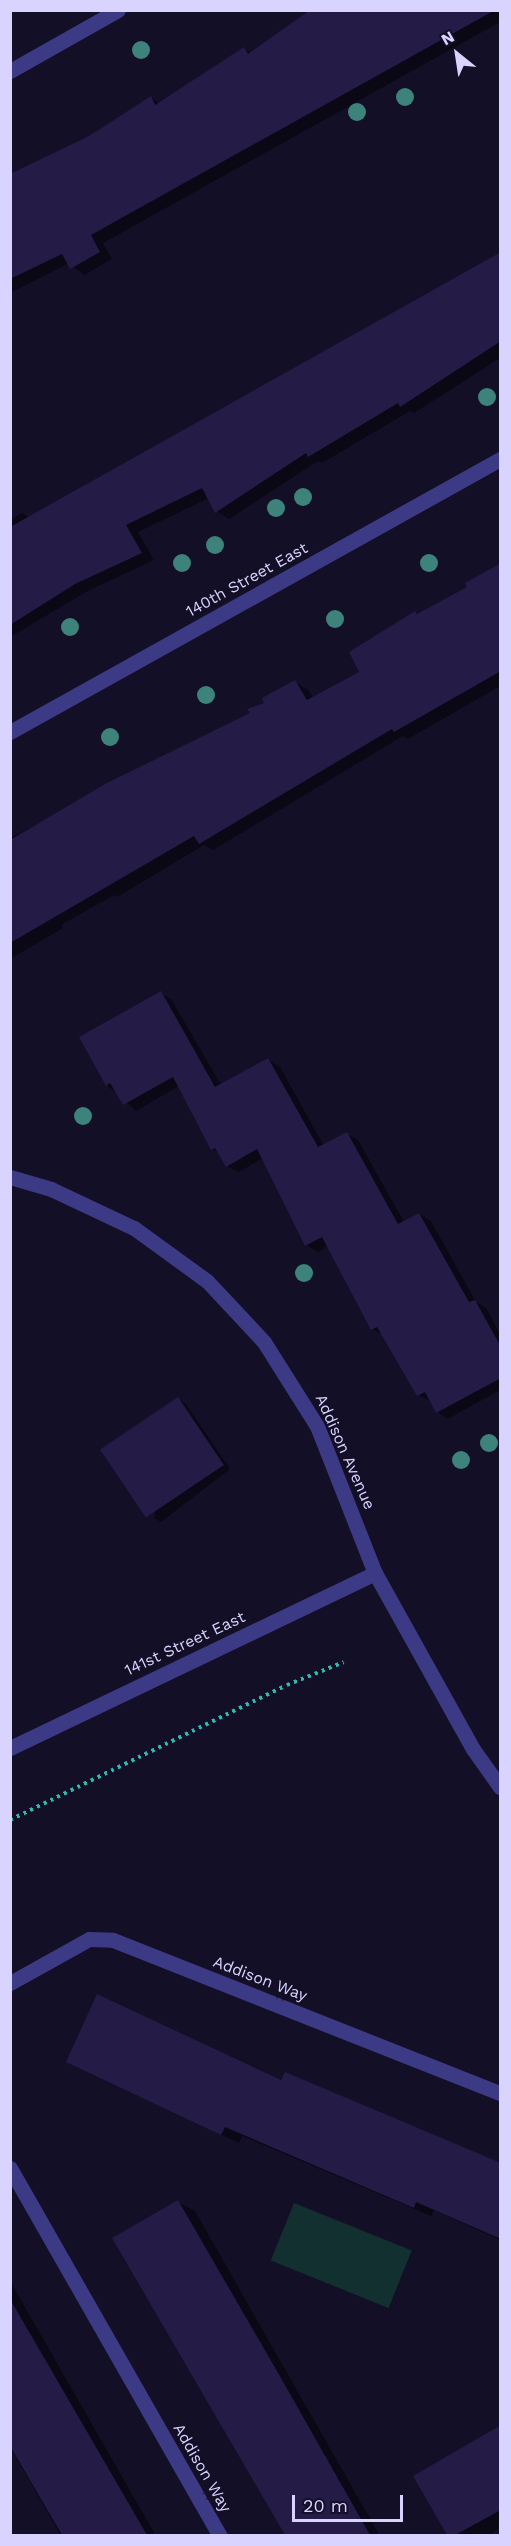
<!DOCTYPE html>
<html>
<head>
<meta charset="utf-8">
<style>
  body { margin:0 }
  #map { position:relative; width:511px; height:2546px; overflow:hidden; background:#130f26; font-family:"Work Sans",sans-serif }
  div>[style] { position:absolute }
  .green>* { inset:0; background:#12302f; transform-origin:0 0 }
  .shadow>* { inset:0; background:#0007 }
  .building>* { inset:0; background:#241b47; transform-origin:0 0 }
  .path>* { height:4px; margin-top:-2px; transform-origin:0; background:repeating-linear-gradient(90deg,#2fb8b0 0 3px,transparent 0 7.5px) }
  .street>* { height:15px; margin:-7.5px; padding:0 7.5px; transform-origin:7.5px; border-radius:7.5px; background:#3d3a85 }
  .trees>* { width:18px; height:18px; margin:-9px; border-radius:50%; background:#3d827b }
  span { translate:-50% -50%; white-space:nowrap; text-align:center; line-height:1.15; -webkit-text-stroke:5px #130f26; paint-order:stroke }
  .street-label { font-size:16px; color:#d9d4ff }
  .frame { position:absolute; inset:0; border:12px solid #d9d4ff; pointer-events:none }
  .north { position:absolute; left:427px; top:24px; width:60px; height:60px; -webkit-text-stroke:4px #130f26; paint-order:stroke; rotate:330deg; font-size:16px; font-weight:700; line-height:24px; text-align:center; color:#d9d4ff }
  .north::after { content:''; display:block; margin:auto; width:21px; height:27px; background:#d9d4ff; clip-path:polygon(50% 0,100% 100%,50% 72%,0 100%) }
  .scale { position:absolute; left:292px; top:2495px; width:111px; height:27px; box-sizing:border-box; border:3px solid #d9d4ff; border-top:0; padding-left:8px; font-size:18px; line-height:21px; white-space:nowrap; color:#d9d4ff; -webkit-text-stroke:4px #130f26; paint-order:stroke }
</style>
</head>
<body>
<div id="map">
  <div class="green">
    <div style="left:294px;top:2203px;width:127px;height:62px;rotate:22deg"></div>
  </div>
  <div class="shadow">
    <div style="clip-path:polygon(313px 10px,500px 10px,500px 22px,103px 243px,112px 259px,84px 275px,69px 263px,10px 293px,10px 181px,90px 138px,151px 98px,160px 104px,244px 49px,252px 53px)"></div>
    <div style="clip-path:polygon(500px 257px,500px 358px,414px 413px,410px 411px,322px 463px,318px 461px,229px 519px,216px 511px,209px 498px,138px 532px,154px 560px,88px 591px,10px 637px,10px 520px,22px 513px,30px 518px)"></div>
    <div style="clip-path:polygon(500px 565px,500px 686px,408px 739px,403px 736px,213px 850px,204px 845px,117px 897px,114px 895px,61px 925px,63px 928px,10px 959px,10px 838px,252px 714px,295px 682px,308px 690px,313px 698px,362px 672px,416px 613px,419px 615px,469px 587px)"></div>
    <div style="clip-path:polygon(161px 993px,172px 1000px,221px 1085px,268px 1060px,280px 1067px,324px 1146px,347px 1134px,358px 1140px,404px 1222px,419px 1214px,431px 1221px,476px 1302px,486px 1308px,500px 1334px,500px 1390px,448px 1419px,437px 1412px,430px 1401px,418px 1395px,384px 1335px,372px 1329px,328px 1246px,318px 1252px,306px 1245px,263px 1158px,239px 1172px,227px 1166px,220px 1153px,212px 1149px,179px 1086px,136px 1111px,107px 1085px)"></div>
    <div style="clip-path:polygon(179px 1399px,185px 1403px,230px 1469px,161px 1522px,154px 1518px)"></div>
    <div style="clip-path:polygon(68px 2061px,282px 2082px,500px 2163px,500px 2240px,434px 2210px,431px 2216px,242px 2136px,239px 2143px)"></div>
    <div style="clip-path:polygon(178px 2202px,195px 2211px,380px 2536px,287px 2536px,114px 2238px)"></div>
    <div style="clip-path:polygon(10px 2281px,156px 2536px,61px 2536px,10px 2447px)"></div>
    <div style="clip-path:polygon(500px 2427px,500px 2528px,488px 2536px,448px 2536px,415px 2476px)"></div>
  </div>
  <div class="building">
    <div style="clip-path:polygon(310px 10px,495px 10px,91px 235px,100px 252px,70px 269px,62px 254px,10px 279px,10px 174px,89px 136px,151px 96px,155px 105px,244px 47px,248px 54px)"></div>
    <div style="clip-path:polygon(501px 252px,501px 341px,400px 407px,398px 403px,308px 457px,306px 453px,215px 513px,202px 488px,126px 525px,142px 553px,75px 584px,10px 625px,10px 527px)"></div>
    <div style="clip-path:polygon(501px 563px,501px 671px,394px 732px,392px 729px,199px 844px,194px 836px,10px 943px,10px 840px,107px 783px,250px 713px,247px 709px,264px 703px,262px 698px,295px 680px,307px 700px,359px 672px,349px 652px,415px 611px,417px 614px,467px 587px,465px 583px)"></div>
    <div style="clip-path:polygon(161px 991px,215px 1087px,268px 1058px,318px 1147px,347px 1132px,398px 1224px,419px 1213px,469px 1302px,475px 1300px,501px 1347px,501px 1378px,436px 1413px,425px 1392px,417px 1396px,377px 1327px,371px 1330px,322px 1237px,305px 1246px,257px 1149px,226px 1167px,215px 1148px,211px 1150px,173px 1077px,123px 1105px,110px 1083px,106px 1086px,79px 1037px)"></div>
    <div style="left:178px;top:1397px;width:82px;height:94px;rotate:56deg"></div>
    <div style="clip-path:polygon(97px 1994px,281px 2080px,285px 2072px,501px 2163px,501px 2239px,416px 2202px,414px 2208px,225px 2127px,221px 2135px,66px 2062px)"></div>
    <div style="clip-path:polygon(178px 2200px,281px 2378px,370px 2535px,285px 2535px,112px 2238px)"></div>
    <div style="clip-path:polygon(10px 2299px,111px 2473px,147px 2535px,62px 2535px,10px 2446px)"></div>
    <div style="clip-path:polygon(501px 2425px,501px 2510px,455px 2535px,447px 2535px,413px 2476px)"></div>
  </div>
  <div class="path">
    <div style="left:10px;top:1820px;width:308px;rotate:-26deg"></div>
    <div style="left:287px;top:1685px;width:61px;rotate:-22deg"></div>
  </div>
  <div class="street">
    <div style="left:10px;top:71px;width:124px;rotate:-29.5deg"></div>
    <div style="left:10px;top:732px;width:561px;rotate:-29.12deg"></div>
    <div style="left:10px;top:1177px;width:43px;rotate:16.3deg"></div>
    <div style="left:51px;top:1189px;width:92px;rotate:25.2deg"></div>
    <div style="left:134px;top:1228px;width:90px;rotate:36deg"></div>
    <div style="left:207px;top:1281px;width:83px;rotate:46.9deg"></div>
    <div style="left:264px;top:1342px;width:99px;rotate:57.8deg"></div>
    <div style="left:317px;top:1426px;width:158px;rotate:68.5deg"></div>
    <div style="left:375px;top:1573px;width:201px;rotate:60.9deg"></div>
    <div style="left:473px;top:1749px;width:47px;rotate:54.6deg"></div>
    <div style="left:10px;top:1748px;width:405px;rotate:-25.6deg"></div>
    <div style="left:10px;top:1983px;width:90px;rotate:-29.1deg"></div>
    <div style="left:89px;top:1939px;width:24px;rotate:2deg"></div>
    <div style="left:113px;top:1940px;width:416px;rotate:21.6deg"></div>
    <div style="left:10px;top:2168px;width:424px;rotate:60.3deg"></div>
  </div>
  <div class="trees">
    <div style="left:141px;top:50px"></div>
    <div style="left:405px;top:97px"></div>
    <div style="left:357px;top:112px"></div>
    <div style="left:487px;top:397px"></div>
    <div style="left:303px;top:497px"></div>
    <div style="left:276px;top:508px"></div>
    <div style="left:215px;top:545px"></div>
    <div style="left:182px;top:563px"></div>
    <div style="left:429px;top:563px"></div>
    <div style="left:335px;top:619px"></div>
    <div style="left:70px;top:627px"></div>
    <div style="left:206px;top:695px"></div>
    <div style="left:110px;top:737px"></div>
    <div style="left:83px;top:1116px"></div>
    <div style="left:304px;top:1273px"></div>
    <div style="left:489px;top:1443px"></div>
    <div style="left:461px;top:1460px"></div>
  </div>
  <div class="street-label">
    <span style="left:247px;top:580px;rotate:-29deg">140th Street East</span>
    <span style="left:345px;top:1452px;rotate:66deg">Addison Avenue</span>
    <span style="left:185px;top:1644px;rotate:-25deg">141st Street East</span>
    <span style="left:260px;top:1979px;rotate:21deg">Addison Way</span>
    <span style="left:202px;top:2468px;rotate:60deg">Addison Way</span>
  </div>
  <div class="frame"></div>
  <div class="north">N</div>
  <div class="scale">20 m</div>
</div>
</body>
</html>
